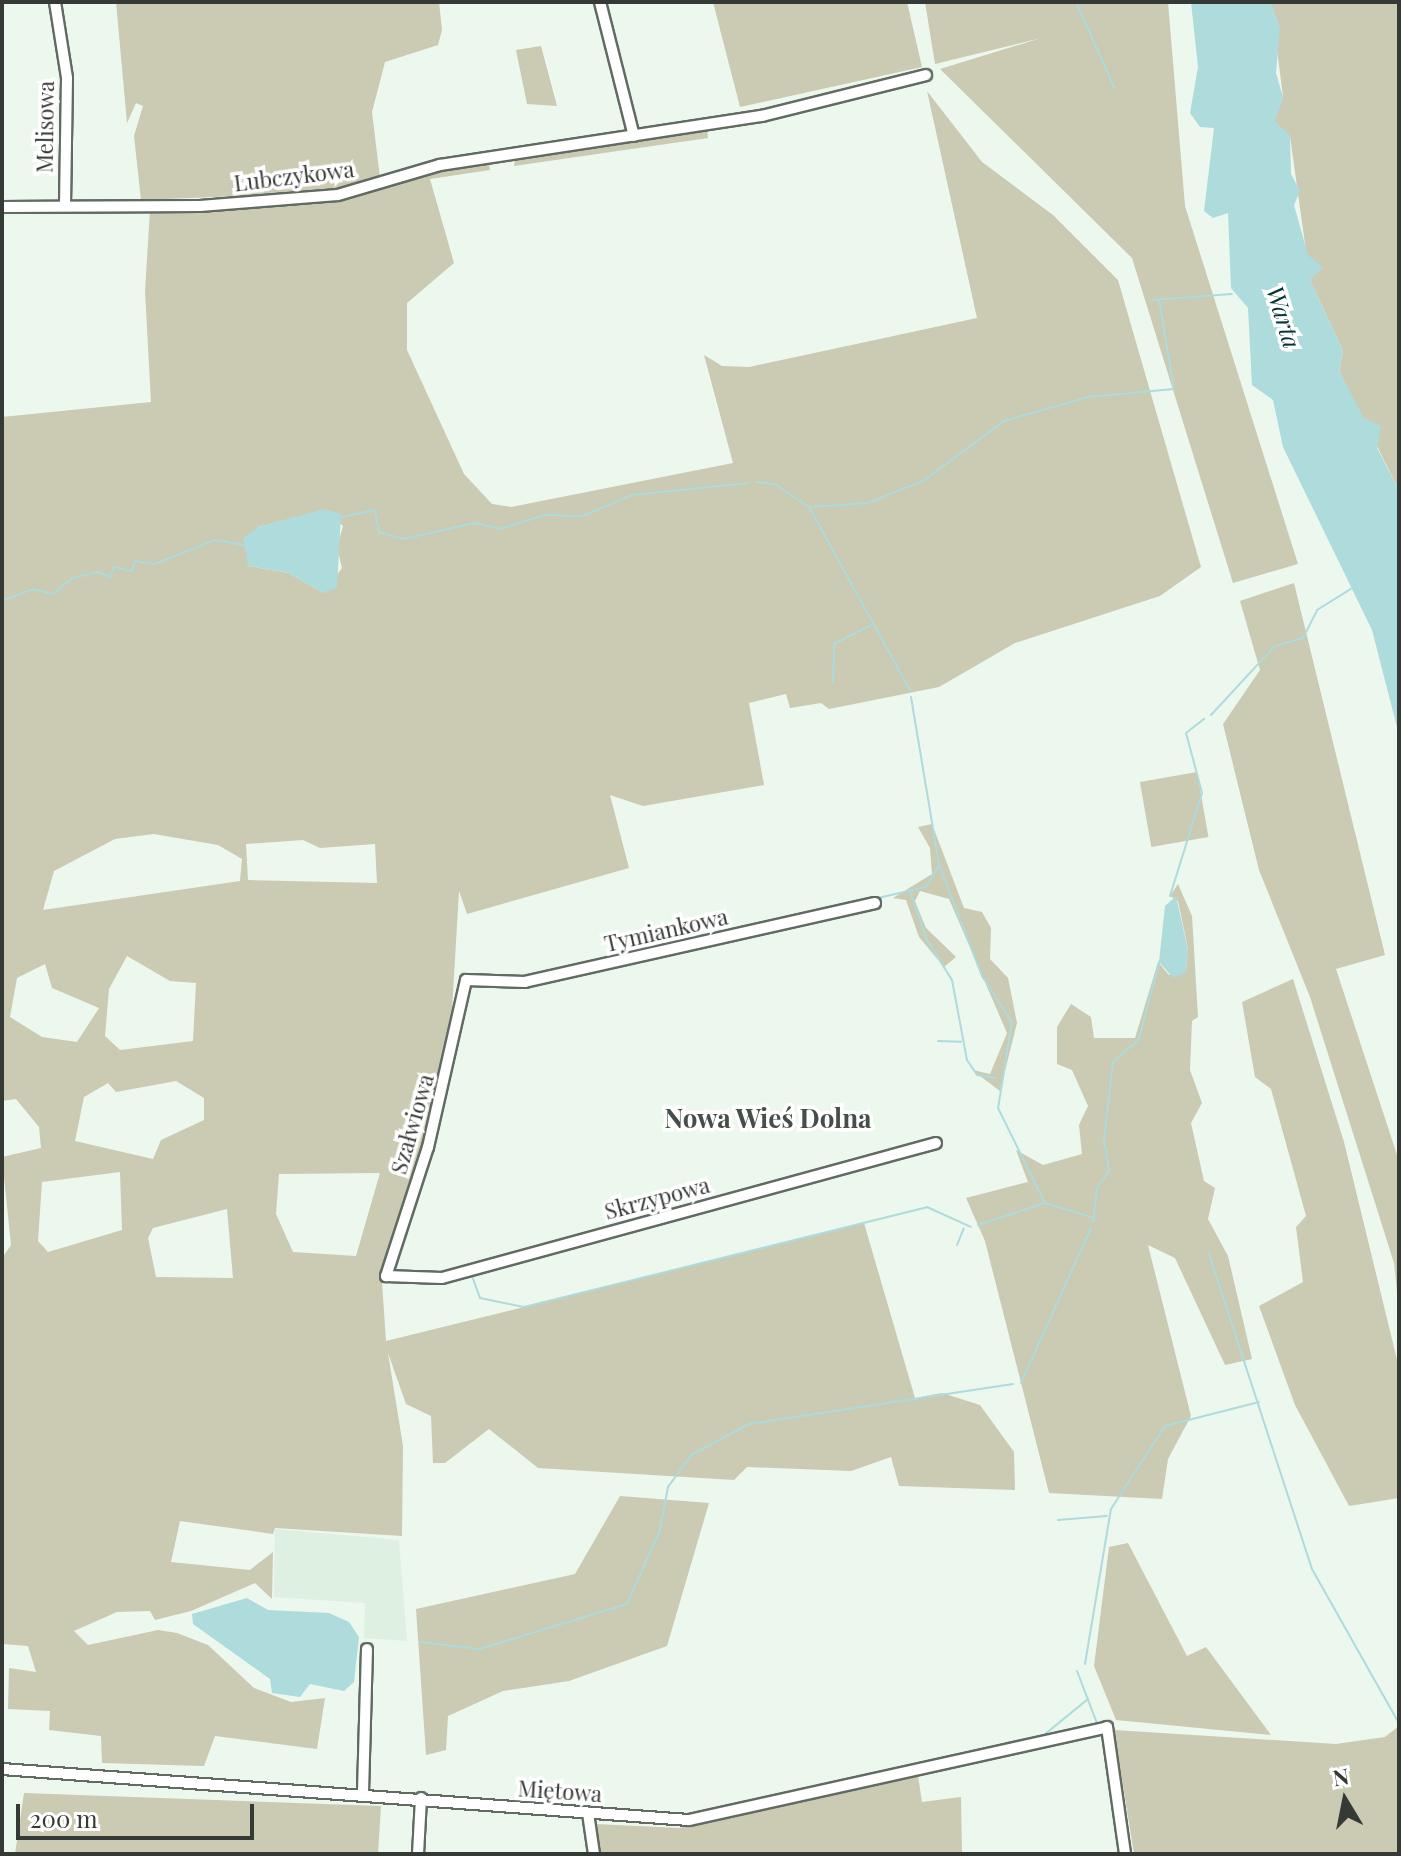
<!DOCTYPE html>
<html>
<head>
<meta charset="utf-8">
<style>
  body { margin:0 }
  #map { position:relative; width:1401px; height:1856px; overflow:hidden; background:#ecf7ee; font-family:"Playfair Display",serif }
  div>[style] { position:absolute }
  .built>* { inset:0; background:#def0e1 }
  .green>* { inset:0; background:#cbcab3; transform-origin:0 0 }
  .water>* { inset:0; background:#aedbdc }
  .stream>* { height:2px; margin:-1px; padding:0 1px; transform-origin:1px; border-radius:1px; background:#aedbdc }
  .roads { filter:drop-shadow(2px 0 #616a63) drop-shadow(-2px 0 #616a63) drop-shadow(0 2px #616a63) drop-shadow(0 -2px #616a63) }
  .minor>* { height:10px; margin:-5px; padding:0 5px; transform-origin:5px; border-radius:5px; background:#fff }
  span { translate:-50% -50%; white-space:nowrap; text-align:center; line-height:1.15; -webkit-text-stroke:7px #fff; paint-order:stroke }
  .street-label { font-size:22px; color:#363a36 }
  .water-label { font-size:24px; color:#063334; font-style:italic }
  .quarter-label { font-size:26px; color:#454f47; font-weight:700 }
  .frame { position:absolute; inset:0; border:4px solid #363a36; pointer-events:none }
  .north { position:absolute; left:1305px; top:1760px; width:80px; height:80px; -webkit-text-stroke:6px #fff; paint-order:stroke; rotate:350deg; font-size:22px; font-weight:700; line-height:32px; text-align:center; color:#363a36 }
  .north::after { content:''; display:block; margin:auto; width:28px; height:36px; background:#363a36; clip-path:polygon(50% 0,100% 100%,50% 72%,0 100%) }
  .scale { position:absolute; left:16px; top:1804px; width:238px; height:36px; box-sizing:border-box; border:4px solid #363a36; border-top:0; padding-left:10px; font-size:24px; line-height:28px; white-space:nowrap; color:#363a36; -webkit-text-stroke:6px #fff; paint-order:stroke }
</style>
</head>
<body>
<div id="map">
  <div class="built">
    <div style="clip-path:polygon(275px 1529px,399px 1540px,407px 1641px,364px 1638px,365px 1603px,274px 1597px)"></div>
  </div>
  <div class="green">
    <div style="clip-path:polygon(116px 2px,439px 2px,442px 30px,438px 45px,385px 62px,372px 112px,380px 178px,337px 192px,141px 200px,134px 136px,143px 106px,136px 103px,127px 123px)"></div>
    <div style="clip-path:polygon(713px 2px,907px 2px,922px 67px,740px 107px)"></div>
    <div style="clip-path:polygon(925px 2px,1168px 2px,1185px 206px,1298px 564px,1233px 583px,1132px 258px,940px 69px,1041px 38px,935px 64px)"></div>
    <div style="clip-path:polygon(1271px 2px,1399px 2px,1399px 490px,1339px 371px,1343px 351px,1310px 280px,1290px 136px,1274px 122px,1283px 97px)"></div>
    <div style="clip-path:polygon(541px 46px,557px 106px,527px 104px,516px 50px)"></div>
    <div style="clip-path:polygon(evenodd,927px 91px,982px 162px,1053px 215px,1118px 280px,1201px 567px,1160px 596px,1015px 643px,939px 687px,829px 709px,821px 703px,790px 708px,786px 694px,749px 703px,764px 785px,643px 806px,610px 795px,629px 868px,467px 914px,459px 891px,450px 1044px,422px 1155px,381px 1268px,386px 1341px,864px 1223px,915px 1398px,942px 1393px,980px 1405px,1014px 1452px,1015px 1490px,899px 1486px,891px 1457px,851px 1471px,747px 1467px,734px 1480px,538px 1468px,489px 1429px,445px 1463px,433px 1463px,431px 1416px,406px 1404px,388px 1353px,403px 1446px,402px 1536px,275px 1528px,273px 1534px,180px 1521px,171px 1562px,250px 1570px,273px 1552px,272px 1599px,255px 1583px,191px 1611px,155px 1620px,150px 1611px,117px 1612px,74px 1631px,88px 1645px,158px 1630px,177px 1633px,208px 1645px,254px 1688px,291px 1702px,325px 1698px,317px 1749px,215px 1736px,204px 1766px,102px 1763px,101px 1736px,49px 1730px,50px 1711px,8px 1709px,9px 1668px,36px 1672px,28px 1646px,2px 1644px,2px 1258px,11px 1245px,2px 1157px,41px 1148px,39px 1127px,16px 1099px,2px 1101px,2px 417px,151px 402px,145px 291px,150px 210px,347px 198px,442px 168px,489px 163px,490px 170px,430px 179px,454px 263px,407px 303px,407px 350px,464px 474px,492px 504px,511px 507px,733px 463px,704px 355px,722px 366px,749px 367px,977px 318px,927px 91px,324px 510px,343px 526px,337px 547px,342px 568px,323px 593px,289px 573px,248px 566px,258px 527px,324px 510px,927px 91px,154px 834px,218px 845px,242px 859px,240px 881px,43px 910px,54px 871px,115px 839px,154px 834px,927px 91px,303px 840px,320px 848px,375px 844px,377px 883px,248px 880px,246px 844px,303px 840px,927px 91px,127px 956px,170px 981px,196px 983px,193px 1041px,120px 1050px,105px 1036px,109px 989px,127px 956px,927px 91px,45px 964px,52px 988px,99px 1008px,77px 1042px,42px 1037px,10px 1017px,17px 978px,45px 964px,927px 91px,176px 1081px,204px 1098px,204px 1120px,161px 1140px,153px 1159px,75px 1141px,84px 1097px,108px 1083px,116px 1092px,176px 1081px,927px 91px,120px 1172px,122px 1230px,48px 1252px,38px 1241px,42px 1182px,120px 1172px,927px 91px,380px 1173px,356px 1256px,293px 1252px,276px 1214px,279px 1174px,380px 1173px,927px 91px,227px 1209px,233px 1278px,156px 1277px,148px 1238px,153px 1228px,227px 1209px)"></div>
    <div style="clip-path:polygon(707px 128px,708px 138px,514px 166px,515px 159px)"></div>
    <div style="clip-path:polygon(1294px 583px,1385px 955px,1336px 969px,1399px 1161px,1399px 1310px,1394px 1263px,1310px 997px,1259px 870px,1223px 724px,1260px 670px,1240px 601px)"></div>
    <div style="left:1197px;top:772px;width:66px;height:58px;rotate:80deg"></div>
    <div style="clip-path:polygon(932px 824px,964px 908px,982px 912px,991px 928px,990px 959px,1008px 978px,1017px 1023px,1000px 1091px,972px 1070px,990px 1074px,1007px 1033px,949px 899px,920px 891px,915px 901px,926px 928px,956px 957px,944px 967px,919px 937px,906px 900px,893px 898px,932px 874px,930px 848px,918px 827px)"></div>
    <div style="clip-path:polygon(1178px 884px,1192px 916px,1198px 1017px,1192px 1021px,1190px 1070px,1202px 1103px,1191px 1123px,1204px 1181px,1215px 1188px,1208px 1219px,1228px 1256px,1252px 1359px,1225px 1365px,1175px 1258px,1148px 1245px,1191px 1416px,1168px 1459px,1162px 1499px,1049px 1493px,985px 1241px,966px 1198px,1028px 1182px,1016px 1150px,1043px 1165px,1082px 1154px,1079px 1125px,1088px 1106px,1072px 1070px,1057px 1064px,1057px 1027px,1071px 1004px,1091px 1017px,1094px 1038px,1135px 1038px,1158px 962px,1169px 975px,1186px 972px,1188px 949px,1178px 901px,1170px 896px)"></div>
    <div style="clip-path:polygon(1293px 979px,1344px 1142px,1399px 1368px,1399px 1498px,1349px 1506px,1295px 1405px,1259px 1306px,1303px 1282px,1296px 1227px,1306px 1216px,1271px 1089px,1255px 1077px,1242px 1002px)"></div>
    <div style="clip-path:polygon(620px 1496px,709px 1503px,667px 1646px,569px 1681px,503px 1691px,448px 1716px,446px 1750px,426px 1755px,416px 1609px,575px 1574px)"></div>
    <div style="clip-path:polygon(1128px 1543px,1187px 1656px,1206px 1647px,1271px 1735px,1116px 1720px,1094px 1666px,1109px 1547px)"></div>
    <div style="clip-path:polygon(1399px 1726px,1399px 1854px,1134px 1854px,1114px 1730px,1336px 1744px,1385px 1737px)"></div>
    <div style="clip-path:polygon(918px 1776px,922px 1802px,961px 1797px,962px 1854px,599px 1854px,595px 1824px,679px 1828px)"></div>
    <div style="clip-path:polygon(24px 1793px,381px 1806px,378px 1854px,15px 1854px)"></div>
  </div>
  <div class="water">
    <div style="clip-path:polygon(1191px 2px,1271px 2px,1280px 27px,1276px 73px,1283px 97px,1275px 122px,1290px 135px,1291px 174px,1300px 191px,1294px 205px,1308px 255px,1323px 267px,1310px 280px,1343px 351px,1339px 371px,1364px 418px,1381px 426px,1377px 448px,1399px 490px,1399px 735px,1372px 630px,1283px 447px,1273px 400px,1252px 385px,1248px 308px,1231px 288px,1228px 213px,1213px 218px,1204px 211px,1214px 128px,1200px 127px,1190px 113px,1198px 67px)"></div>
    <div style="clip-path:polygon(324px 509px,341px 514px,337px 588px,323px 593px,289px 573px,248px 566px,243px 538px,258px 527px)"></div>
    <div style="clip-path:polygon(1176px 896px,1188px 950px,1186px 972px,1173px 978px,1159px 962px,1165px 906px)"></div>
    <div style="clip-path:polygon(247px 1598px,268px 1610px,329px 1613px,349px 1622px,359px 1637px,354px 1682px,344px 1691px,310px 1684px,300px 1697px,272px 1693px,270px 1679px,193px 1624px,192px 1614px)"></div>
  </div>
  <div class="stream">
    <div style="left:1076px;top:2px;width:95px;rotate:65.9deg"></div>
    <div style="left:1151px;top:300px;width:81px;rotate:-4.2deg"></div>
    <div style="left:757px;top:482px;width:18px;rotate:6deg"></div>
    <div style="left:775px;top:484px;width:41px;rotate:34.1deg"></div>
    <div style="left:809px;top:507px;width:209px;rotate:61.1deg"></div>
    <div style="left:809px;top:507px;width:59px;rotate:-3.9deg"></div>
    <div style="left:868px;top:503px;width:59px;rotate:-21.8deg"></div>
    <div style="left:923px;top:481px;width:101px;rotate:-36.5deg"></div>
    <div style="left:1004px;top:421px;width:87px;rotate:-15.9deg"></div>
    <div style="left:1088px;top:397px;width:86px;rotate:-5.3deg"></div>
    <div style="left:1174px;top:389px;width:90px;rotate:-99.6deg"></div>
    <div style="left:342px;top:517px;width:34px;rotate:-12deg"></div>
    <div style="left:375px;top:510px;width:22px;rotate:80deg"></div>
    <div style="left:379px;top:532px;width:25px;rotate:16deg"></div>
    <div style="left:403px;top:539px;width:74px;rotate:-12.5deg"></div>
    <div style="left:475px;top:523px;width:26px;rotate:13deg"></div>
    <div style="left:500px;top:529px;width:47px;rotate:-17.3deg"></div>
    <div style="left:545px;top:515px;width:38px;rotate:2deg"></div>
    <div style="left:583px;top:516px;width:53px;rotate:-23.2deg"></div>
    <div style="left:632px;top:495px;width:117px;rotate:-5.9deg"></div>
    <div style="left:2px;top:601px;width:33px;rotate:-21deg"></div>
    <div style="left:33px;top:589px;width:21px;rotate:14deg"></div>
    <div style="left:53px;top:594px;width:25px;rotate:-40deg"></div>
    <div style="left:72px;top:578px;width:28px;rotate:-13deg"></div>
    <div style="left:99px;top:572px;width:12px;rotate:24deg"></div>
    <div style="left:110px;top:577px;width:11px;rotate:-68deg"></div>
    <div style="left:114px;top:567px;width:18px;rotate:13deg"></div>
    <div style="left:132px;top:571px;width:10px;rotate:-73deg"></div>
    <div style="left:135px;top:561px;width:20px;rotate:9deg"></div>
    <div style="left:155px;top:564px;width:65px;rotate:-21.8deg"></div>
    <div style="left:215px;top:540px;width:29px;rotate:10deg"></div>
    <div style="left:833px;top:682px;width:38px;rotate:-88deg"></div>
    <div style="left:834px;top:644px;width:42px;rotate:-27.2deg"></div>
    <div style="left:911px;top:697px;width:170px;rotate:80.5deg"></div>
    <div style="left:939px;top:865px;width:119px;rotate:68.8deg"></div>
    <div style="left:982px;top:976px;width:55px;rotate:56.9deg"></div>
    <div style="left:1012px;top:1022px;width:87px;rotate:99.2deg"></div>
    <div style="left:998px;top:1108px;width:106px;rotate:63.7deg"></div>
    <div style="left:1045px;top:1203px;width:51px;rotate:17deg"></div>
    <div style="left:1211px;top:715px;width:94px;rotate:-47.2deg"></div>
    <div style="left:1275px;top:646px;width:29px;rotate:-16deg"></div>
    <div style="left:1303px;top:638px;width:31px;rotate:-63deg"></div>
    <div style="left:1317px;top:610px;width:40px;rotate:-32deg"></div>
    <div style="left:910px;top:891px;width:52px;rotate:70.9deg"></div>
    <div style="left:927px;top:940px;width:47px;rotate:58deg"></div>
    <div style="left:952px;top:980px;width:81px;rotate:79.4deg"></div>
    <div style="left:967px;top:1060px;width:18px;rotate:56deg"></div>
    <div style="left:977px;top:1075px;width:19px;rotate:9deg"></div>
    <div style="left:1170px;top:896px;width:108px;rotate:-72.7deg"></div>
    <div style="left:1202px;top:793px;width:62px;rotate:-104.9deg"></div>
    <div style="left:1186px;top:733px;width:23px;rotate:-38deg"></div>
    <div style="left:878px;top:898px;width:49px;rotate:-12.9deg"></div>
    <div style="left:926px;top:887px;width:26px;rotate:-59deg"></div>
    <div style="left:938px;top:1041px;width:23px;rotate:2deg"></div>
    <div style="left:1093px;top:1222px;width:35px;rotate:-83deg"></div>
    <div style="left:1097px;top:1187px;width:20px;rotate:-53deg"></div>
    <div style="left:1109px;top:1171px;width:32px;rotate:-99deg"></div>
    <div style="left:1104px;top:1139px;width:78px;rotate:-83.3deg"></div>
    <div style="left:1113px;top:1062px;width:35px;rotate:-41deg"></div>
    <div style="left:1139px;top:1039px;width:80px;rotate:-75.4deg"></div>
    <div style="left:978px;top:1225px;width:71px;rotate:-18.2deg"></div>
    <div style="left:957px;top:1245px;width:18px;rotate:-68deg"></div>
    <div style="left:1209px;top:1254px;width:331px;rotate:71.9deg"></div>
    <div style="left:1312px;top:1569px;width:173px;rotate:60.6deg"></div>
    <div style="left:472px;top:1276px;width:23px;rotate:70deg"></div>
    <div style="left:480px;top:1298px;width:45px;rotate:11.6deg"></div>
    <div style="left:524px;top:1307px;width:415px;rotate:-13.9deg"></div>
    <div style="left:927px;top:1207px;width:48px;rotate:24.4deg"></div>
    <div style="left:1021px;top:1383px;width:170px;rotate:-65.7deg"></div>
    <div style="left:1058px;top:1520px;width:49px;rotate:-4.7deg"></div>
    <div style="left:421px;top:1642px;width:58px;rotate:6.9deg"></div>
    <div style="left:479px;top:1649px;width:155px;rotate:-16.9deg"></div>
    <div style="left:627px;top:1604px;width:81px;rotate:-66deg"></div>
    <div style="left:660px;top:1530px;width:44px;rotate:-79.5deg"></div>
    <div style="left:668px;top:1487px;width:39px;rotate:-54deg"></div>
    <div style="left:691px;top:1455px;width:66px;rotate:-28.1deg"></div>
    <div style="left:749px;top:1424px;width:267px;rotate:-8.6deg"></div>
    <div style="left:1085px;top:1664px;width:157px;rotate:-80.5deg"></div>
    <div style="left:1111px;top:1509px;width:99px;rotate:-57deg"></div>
    <div style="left:1165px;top:1426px;width:97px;rotate:-14.3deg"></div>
    <div style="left:1077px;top:1671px;width:56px;rotate:69deg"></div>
    <div style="left:1006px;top:1743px;width:39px;rotate:-12deg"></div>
    <div style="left:1044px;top:1735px;width:57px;rotate:-39.3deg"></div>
  </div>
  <div class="roads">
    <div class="minor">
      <div style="left:55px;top:2px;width:77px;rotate:81deg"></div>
      <div style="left:67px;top:78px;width:127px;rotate:90.9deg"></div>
      <div style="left:600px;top:2px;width:138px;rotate:75.8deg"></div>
      <div style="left:2px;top:207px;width:198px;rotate:-0.3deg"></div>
      <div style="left:200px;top:206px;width:138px;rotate:-4.6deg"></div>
      <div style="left:338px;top:195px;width:106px;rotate:-16.4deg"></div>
      <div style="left:440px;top:165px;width:326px;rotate:-8.7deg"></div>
      <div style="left:762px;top:116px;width:169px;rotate:-14deg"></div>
      <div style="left:875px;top:903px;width:359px;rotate:167.3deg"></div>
      <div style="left:525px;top:982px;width:59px;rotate:-178.1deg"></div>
      <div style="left:466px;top:980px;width:171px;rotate:102.8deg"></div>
      <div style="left:428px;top:1147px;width:136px;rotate:108deg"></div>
      <div style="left:386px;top:1276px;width:56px;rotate:2deg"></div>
      <div style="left:442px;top:1278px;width:512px;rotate:-15.28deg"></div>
      <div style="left:2px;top:1769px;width:689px;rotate:4.25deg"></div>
      <div style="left:689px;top:1820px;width:428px;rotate:-12.5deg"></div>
      <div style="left:1107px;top:1727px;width:128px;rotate:81.9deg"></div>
      <div style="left:363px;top:1792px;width:143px;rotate:-88.4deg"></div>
      <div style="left:588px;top:1813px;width:41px;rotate:81.7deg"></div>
      <div style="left:418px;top:1854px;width:56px;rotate:-86.9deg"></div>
    </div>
  </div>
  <div class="street-label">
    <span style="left:45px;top:127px;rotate:-89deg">Melisowa</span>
    <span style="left:294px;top:176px;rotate:-7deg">Lubczykowa</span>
    <span style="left:666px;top:930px;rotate:-13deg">Tymiankowa</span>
    <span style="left:412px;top:1124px;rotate:-74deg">Szałwiowa</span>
    <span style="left:657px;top:1198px;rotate:-15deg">Skrzypowa</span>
    <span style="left:560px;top:1791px;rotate:4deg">Miętowa</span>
  </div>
  <div class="water-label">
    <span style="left:1284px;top:317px;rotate:73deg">Warta</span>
  </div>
  <div class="quarter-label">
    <span style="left:768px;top:1118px">Nowa Wieś Dolna</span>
  </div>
  <div class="frame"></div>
  <div class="north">N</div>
  <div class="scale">200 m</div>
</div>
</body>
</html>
